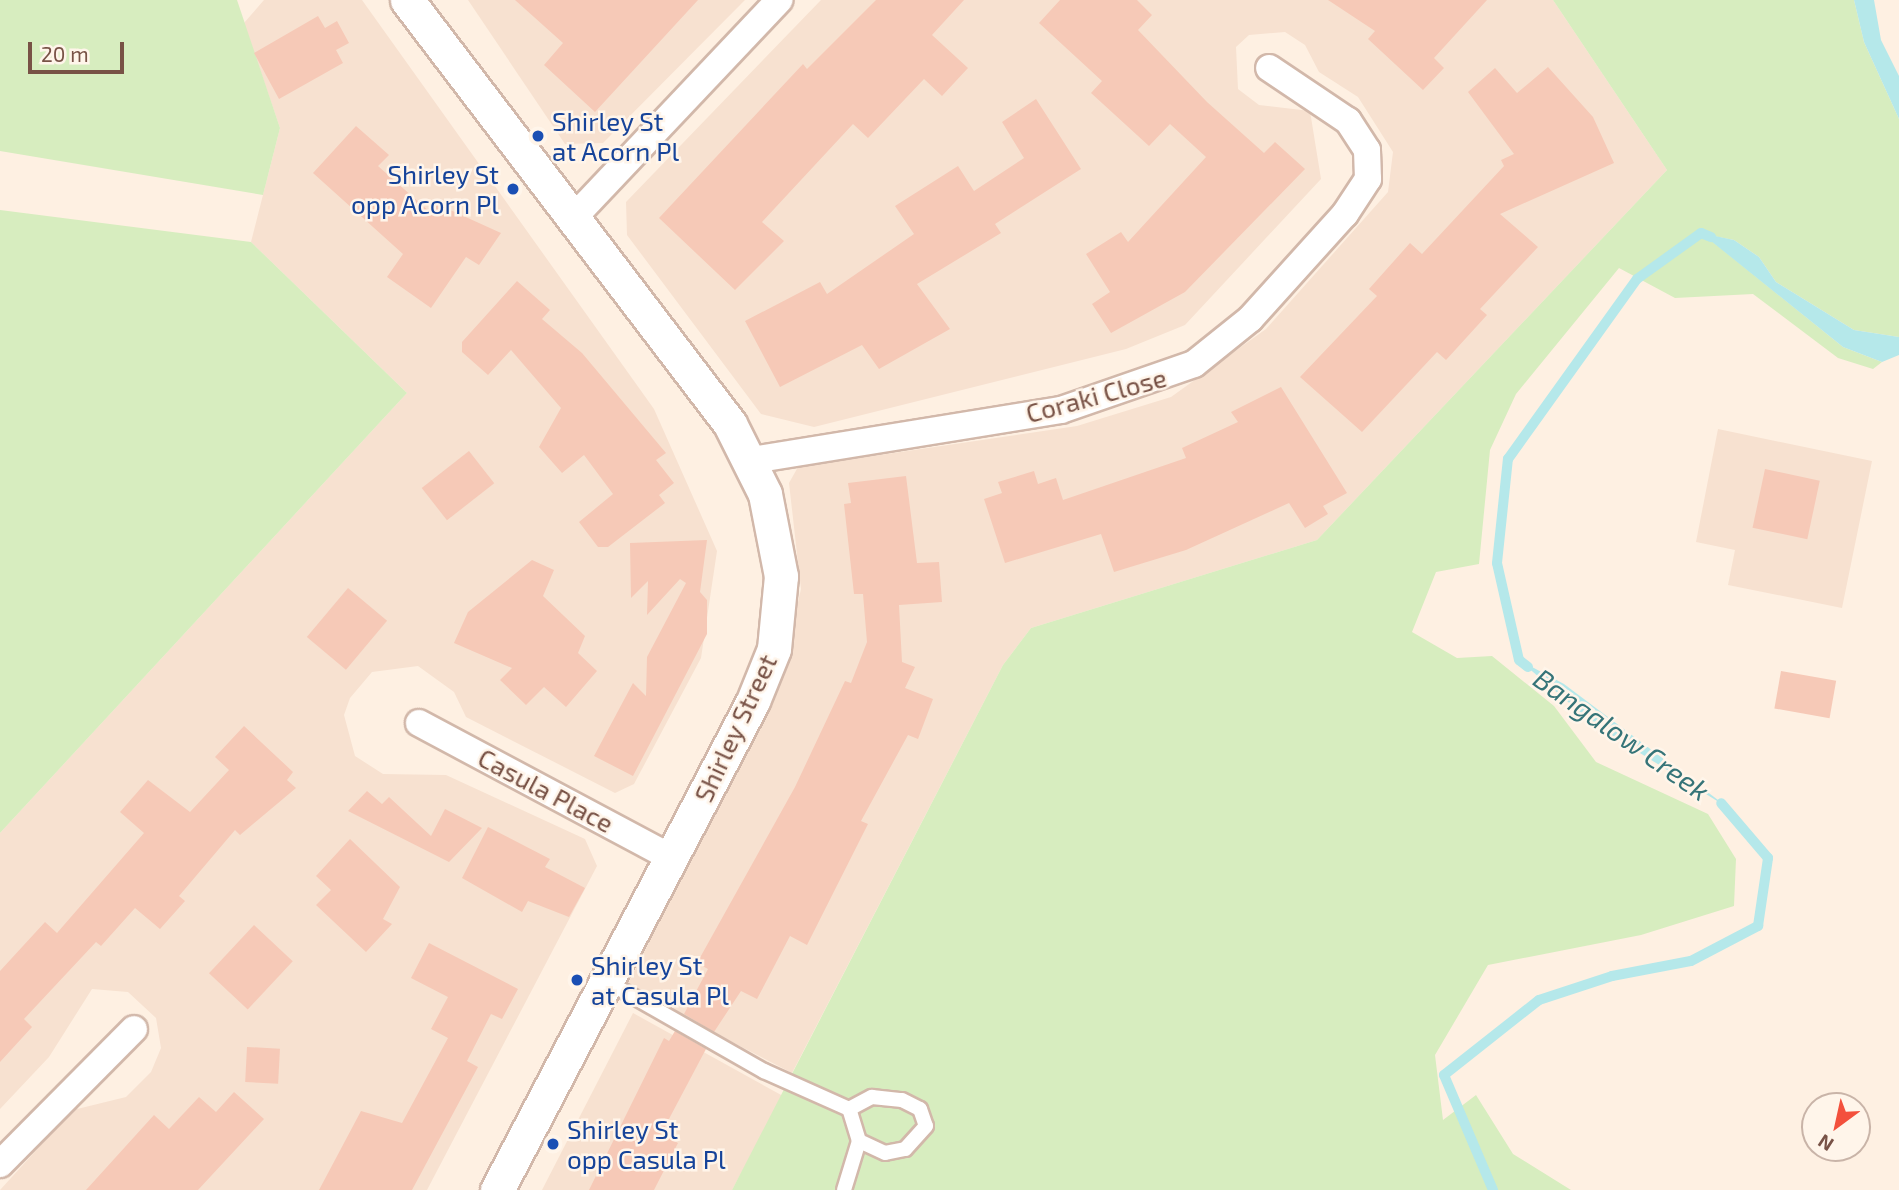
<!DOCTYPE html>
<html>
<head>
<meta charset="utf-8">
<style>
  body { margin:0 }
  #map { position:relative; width:1899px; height:1190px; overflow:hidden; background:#fef0e2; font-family:"Exo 2",sans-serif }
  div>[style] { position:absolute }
  .residential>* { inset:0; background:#f7e1d0 }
  .green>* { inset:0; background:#d7edbf }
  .water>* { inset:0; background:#b5e8ea }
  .stream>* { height:10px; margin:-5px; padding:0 5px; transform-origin:5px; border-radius:5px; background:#b5e8ea }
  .building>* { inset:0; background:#f6c9b7; transform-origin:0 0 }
  .roads { filter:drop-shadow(2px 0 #d2b8aa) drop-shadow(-2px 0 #d2b8aa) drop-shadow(0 2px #d2b8aa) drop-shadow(0 -2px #d2b8aa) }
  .service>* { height:14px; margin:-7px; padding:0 7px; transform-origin:7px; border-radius:7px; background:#fff }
  .minor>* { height:26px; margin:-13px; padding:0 13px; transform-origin:13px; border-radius:13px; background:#fff }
  .tertiary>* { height:33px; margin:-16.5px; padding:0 16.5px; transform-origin:16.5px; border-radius:16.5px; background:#fff }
  .dots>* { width:19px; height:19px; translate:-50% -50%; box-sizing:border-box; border:4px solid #fff5ea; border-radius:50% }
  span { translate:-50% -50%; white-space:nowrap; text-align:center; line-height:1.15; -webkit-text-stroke:5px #fff5ea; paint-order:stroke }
  .transit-label { font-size:26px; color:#164399 }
  .left { translate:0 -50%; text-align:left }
  .right { translate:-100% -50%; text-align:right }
  .street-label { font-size:26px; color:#785246 }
  .water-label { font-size:28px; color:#357478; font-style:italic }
  .north { position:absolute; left:1801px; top:1092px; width:70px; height:70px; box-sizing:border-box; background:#fff5ea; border:2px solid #c9b4a8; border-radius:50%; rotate:213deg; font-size:19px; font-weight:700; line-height:28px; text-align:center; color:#785246 }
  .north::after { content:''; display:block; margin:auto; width:24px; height:32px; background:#f3503c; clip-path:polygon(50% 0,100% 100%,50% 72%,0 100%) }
  .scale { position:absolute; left:28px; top:42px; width:96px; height:32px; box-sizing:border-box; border:4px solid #785246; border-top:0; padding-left:9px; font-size:21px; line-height:24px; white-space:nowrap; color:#785246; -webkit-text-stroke:5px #fff5ea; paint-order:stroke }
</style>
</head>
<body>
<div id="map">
  <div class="residential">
    <div style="clip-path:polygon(264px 0,362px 0,654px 409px,717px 551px,701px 658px,634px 784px,615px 793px,466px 717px,454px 692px,418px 666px,372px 672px,350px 698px,344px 715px,355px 756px,383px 774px,446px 775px,585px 839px,597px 866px,427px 1190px,0 1190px,73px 1110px,126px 1097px,151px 1072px,161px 1048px,156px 1018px,128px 992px,92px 989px,49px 1057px,0 1109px,0 833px,407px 393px,251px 242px,280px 128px,244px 23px)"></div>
    <div style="clip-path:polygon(468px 0,745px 0,603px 143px,565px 144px)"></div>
    <div style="clip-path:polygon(821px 0,1553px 0,1667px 170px,1317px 540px,1031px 628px,1003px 665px,792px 1073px,626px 987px,777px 693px,801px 589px,789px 483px,798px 467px,1077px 426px,1171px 397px,1266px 329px,1388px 192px,1393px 152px,1358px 97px,1319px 72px,1305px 45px,1285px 32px,1249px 35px,1236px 47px,1238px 89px,1259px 105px,1310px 111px,1321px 179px,1185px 325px,1126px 349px,814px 427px,761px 414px,627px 235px,626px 202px)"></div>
    <div style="clip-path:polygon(1718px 429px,1872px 461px,1842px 608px,1728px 585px,1735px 550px,1696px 542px)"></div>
    <div style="clip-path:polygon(633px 1013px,783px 1096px,732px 1190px,542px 1190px)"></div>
  </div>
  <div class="green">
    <div style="clip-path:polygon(0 0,237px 0,280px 128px,263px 195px,0 151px)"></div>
    <div style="clip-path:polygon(1553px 0,1854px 0,1864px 42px,1899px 119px,1899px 337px,1854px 330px,1776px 282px,1759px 257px,1734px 240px,1703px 234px,1843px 347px,1882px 362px,1873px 369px,1838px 358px,1753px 294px,1675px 298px,1619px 268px,1516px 394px,1490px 450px,1479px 564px,1436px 572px,1412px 632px,1457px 658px,1492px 656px,1554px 706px,1596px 762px,1708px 814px,1736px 859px,1734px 906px,1641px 935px,1488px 965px,1435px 1055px,1443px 1120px,1476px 1095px,1513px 1154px,1571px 1190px,732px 1190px,1003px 665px,1031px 628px,1317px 540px,1667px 170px)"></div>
    <div style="clip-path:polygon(0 210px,251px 242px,407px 393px,0 833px)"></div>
  </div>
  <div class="water">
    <div style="clip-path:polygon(1854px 0,1874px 0,1881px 40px,1899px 76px,1899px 119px,1864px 42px)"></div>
    <div style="clip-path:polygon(1701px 233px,1734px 240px,1759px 257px,1776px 282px,1854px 330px,1899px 337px,1899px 355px,1882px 362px,1843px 347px)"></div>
    <div style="clip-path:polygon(1519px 660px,1564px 684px,1730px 809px,1595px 725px)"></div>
  </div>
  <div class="stream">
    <div style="left:1528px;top:667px;width:11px;rotate:-142deg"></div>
    <div style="left:1519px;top:660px;width:99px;rotate:-102.8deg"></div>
    <div style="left:1497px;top:563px;width:105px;rotate:-84deg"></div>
    <div style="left:1508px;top:459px;width:221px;rotate:-54.4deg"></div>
    <div style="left:1637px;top:279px;width:79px;rotate:-35.7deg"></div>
    <div style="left:1701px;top:233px;width:11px;rotate:22deg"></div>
    <div style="left:1493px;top:1190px;width:125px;rotate:-113.1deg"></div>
    <div style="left:1444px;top:1075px;width:121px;rotate:-38.3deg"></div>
    <div style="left:1539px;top:1000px;width:77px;rotate:-18.2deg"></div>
    <div style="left:1612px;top:976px;width:80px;rotate:-10.8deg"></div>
    <div style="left:1691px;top:961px;width:76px;rotate:-27.6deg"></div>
    <div style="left:1758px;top:926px;width:69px;rotate:-81.6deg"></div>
    <div style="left:1768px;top:858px;width:72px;rotate:-130.5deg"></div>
  </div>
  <div class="building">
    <div style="clip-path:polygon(515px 0,698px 0,595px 112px,544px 65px,563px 43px)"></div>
    <div style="clip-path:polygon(876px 0,964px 0,932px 35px,968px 68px,942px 96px,924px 79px,868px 138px,853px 124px,762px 222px,784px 241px,735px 290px,659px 218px,803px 64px,807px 69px)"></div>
    <div style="clip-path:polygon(1060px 0,1137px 0,1152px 15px,1138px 30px,1207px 102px,1264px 153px,1275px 142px,1305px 169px,1185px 292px,1111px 333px,1092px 304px,1110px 292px,1086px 254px,1121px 232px,1128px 242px,1206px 157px,1170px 124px,1149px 146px,1091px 93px,1102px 81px,1039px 23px)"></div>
    <div style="clip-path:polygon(1328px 0,1487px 0,1434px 58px,1444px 68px,1423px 90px,1368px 39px,1375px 31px)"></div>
    <div style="clip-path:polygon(318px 16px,325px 28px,337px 21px,349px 43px,336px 50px,343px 63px,279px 99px,254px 53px)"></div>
    <div style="clip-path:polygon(1548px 67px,1593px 117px,1614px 163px,1500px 214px,1538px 247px,1480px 309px,1487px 315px,1446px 360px,1437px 352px,1362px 432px,1300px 377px,1377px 296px,1369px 289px,1410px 243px,1422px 254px,1504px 166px,1501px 160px,1514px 154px,1468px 92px,1495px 68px,1517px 93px)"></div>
    <div style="clip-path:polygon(1036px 99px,1081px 169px,995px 224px,1001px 233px,917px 284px,950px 329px,879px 369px,862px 345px,780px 387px,745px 321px,820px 282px,827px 294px,914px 234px,895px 206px,958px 166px,974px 191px,1024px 158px,1002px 122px)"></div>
    <div style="clip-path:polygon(356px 126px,389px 155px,378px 166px,431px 213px,437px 204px,501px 233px,479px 265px,466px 257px,431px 308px,387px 277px,403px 254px,313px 173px)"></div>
    <div style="clip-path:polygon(517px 281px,550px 310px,542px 319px,582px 353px,666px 453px,656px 460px,674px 483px,659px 495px,665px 503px,608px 547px,598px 547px,579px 522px,613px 494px,584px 455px,562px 473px,539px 447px,561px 408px,511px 350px,488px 375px,462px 352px,462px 342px)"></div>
    <div style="clip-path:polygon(1281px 387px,1347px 493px,1323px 506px,1328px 514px,1305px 528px,1289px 503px,1186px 550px,1114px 572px,1101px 534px,1005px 563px,984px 499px,1002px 493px,998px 482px,1034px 471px,1038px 484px,1056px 478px,1063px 500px,1186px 458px,1182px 448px,1238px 422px,1231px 412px)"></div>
    <div style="left:469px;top:451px;width:41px;height:60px;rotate:52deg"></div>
    <div style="left:1765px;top:469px;width:56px;height:60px;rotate:12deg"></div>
    <div style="clip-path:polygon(906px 476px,917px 563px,939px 562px,942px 602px,899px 605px,902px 662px,915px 667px,905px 688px,933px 699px,918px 739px,908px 735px,861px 821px,868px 824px,807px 945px,790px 936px,757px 999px,741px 991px,714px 1032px,684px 1014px,708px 969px,697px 963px,795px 787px,845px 681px,851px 683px,867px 642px,863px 594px,854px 594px,844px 504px,851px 503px,848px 483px)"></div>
    <div style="clip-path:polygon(707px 540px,700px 592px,707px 600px,707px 634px,633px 776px,594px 756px,633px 683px,646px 696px,647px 657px,686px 583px,680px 579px,647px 615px,648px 581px,631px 598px,630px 543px)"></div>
    <div style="clip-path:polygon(532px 560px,554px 570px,543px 596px,585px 636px,578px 653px,597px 671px,566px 707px,544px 687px,526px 705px,500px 680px,512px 668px,454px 643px,468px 612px)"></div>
    <div style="left:348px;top:588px;width:51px;height:64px;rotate:40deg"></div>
    <div style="left:1781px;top:671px;width:56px;height:38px;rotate:10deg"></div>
    <div style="clip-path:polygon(244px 726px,293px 772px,287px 780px,296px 788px,240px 835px,235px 830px,179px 896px,185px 901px,160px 929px,135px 908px,101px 946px,96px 942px,24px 1019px,32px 1027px,0 1062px,0 971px,45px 922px,57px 933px,144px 833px,120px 812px,148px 780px,190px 812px,229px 770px,215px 757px)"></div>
    <div style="clip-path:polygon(367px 791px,382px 804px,389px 797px,431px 836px,445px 809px,482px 828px,449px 862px,348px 811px)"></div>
    <div style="clip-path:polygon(488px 827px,550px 859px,545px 867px,585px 888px,569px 917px,528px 901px,522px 912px,462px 878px)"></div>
    <div style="clip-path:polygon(350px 839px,400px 887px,383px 919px,392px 924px,366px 952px,316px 905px,331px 890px,316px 876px)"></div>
    <div style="left:254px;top:925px;width:53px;height:66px;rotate:43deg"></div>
    <div style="clip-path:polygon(429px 943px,518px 989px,502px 1019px,491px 1014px,467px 1061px,478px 1067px,412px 1190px,319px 1190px,361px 1111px,402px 1123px,448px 1038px,431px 1029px,448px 997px,411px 978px)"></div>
    <div style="clip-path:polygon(675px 1031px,706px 1049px,661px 1134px,678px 1143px,654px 1190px,589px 1190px,664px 1038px,669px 1041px)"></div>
    <div style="left:247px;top:1047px;width:33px;height:35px;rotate:3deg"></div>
    <div style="clip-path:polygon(234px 1092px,264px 1119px,198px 1190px,86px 1190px,154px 1115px,169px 1129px,199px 1097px,216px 1112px)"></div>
  </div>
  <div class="roads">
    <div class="service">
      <div style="left:606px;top:981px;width:182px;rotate:29.7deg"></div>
      <div style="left:764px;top:1071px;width:93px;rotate:24.1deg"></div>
      <div style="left:849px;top:1109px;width:26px;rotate:-28deg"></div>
      <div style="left:872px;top:1097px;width:30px;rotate:6deg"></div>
      <div style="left:902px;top:1100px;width:20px;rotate:27deg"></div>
      <div style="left:920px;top:1109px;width:18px;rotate:71deg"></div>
      <div style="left:926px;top:1126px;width:31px;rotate:132deg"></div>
      <div style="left:905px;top:1149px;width:20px;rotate:169deg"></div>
      <div style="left:885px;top:1153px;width:29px;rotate:-155deg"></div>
      <div style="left:859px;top:1141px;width:34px;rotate:-107deg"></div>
      <div style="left:844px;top:1190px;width:51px;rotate:-73deg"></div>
    </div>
    <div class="minor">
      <div style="left:576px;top:215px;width:296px;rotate:-46.6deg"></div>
      <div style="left:752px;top:460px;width:313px;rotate:-9.2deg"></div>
      <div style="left:1061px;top:410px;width:141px;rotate:-19.1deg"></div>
      <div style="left:1194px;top:364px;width:72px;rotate:-38.8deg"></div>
      <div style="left:1250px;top:319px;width:142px;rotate:-47.9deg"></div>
      <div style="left:1345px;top:214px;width:42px;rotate:-56.7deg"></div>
      <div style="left:1368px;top:179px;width:29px;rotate:-92deg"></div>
      <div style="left:1367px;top:150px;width:35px;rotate:-123deg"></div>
      <div style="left:1348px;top:121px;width:95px;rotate:-146.1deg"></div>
      <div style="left:419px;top:723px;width:287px;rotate:28.1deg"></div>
      <div style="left:0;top:1164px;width:190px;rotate:-45.2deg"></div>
    </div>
    <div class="tertiary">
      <div style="left:407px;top:0;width:533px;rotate:52.7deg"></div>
      <div style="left:730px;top:424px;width:78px;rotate:63.4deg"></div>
      <div style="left:765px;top:494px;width:84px;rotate:79deg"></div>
      <div style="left:781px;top:576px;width:73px;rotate:95.5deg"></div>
      <div style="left:774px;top:649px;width:56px;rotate:112deg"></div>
      <div style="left:753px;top:701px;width:552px;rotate:117.63deg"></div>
    </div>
  </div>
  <div class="dots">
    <div style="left:538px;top:136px;background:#1a4fb4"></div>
    <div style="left:513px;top:189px;background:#1a4fb4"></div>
    <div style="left:577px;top:980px;background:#1a4fb4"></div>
    <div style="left:553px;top:1144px;background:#1a4fb4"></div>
  </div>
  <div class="transit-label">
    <span class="left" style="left:552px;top:136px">Shirley St<br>at Acorn Pl</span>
    <span class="right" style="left:499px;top:189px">Shirley St<br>opp Acorn Pl</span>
    <span class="left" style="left:591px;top:980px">Shirley St<br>at Casula Pl</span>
    <span class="left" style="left:567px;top:1144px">Shirley St<br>opp Casula Pl</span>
  </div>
  <div class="street-label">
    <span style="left:1096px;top:395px;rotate:-15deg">Coraki Close</span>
    <span style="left:735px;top:728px;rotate:-65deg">Shirley Street</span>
    <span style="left:546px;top:790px;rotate:28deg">Casula Place</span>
  </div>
  <div class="water-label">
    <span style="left:1622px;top:734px;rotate:35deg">Bangalow Creek</span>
  </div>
  <div class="north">N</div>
  <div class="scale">20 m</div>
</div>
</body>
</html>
